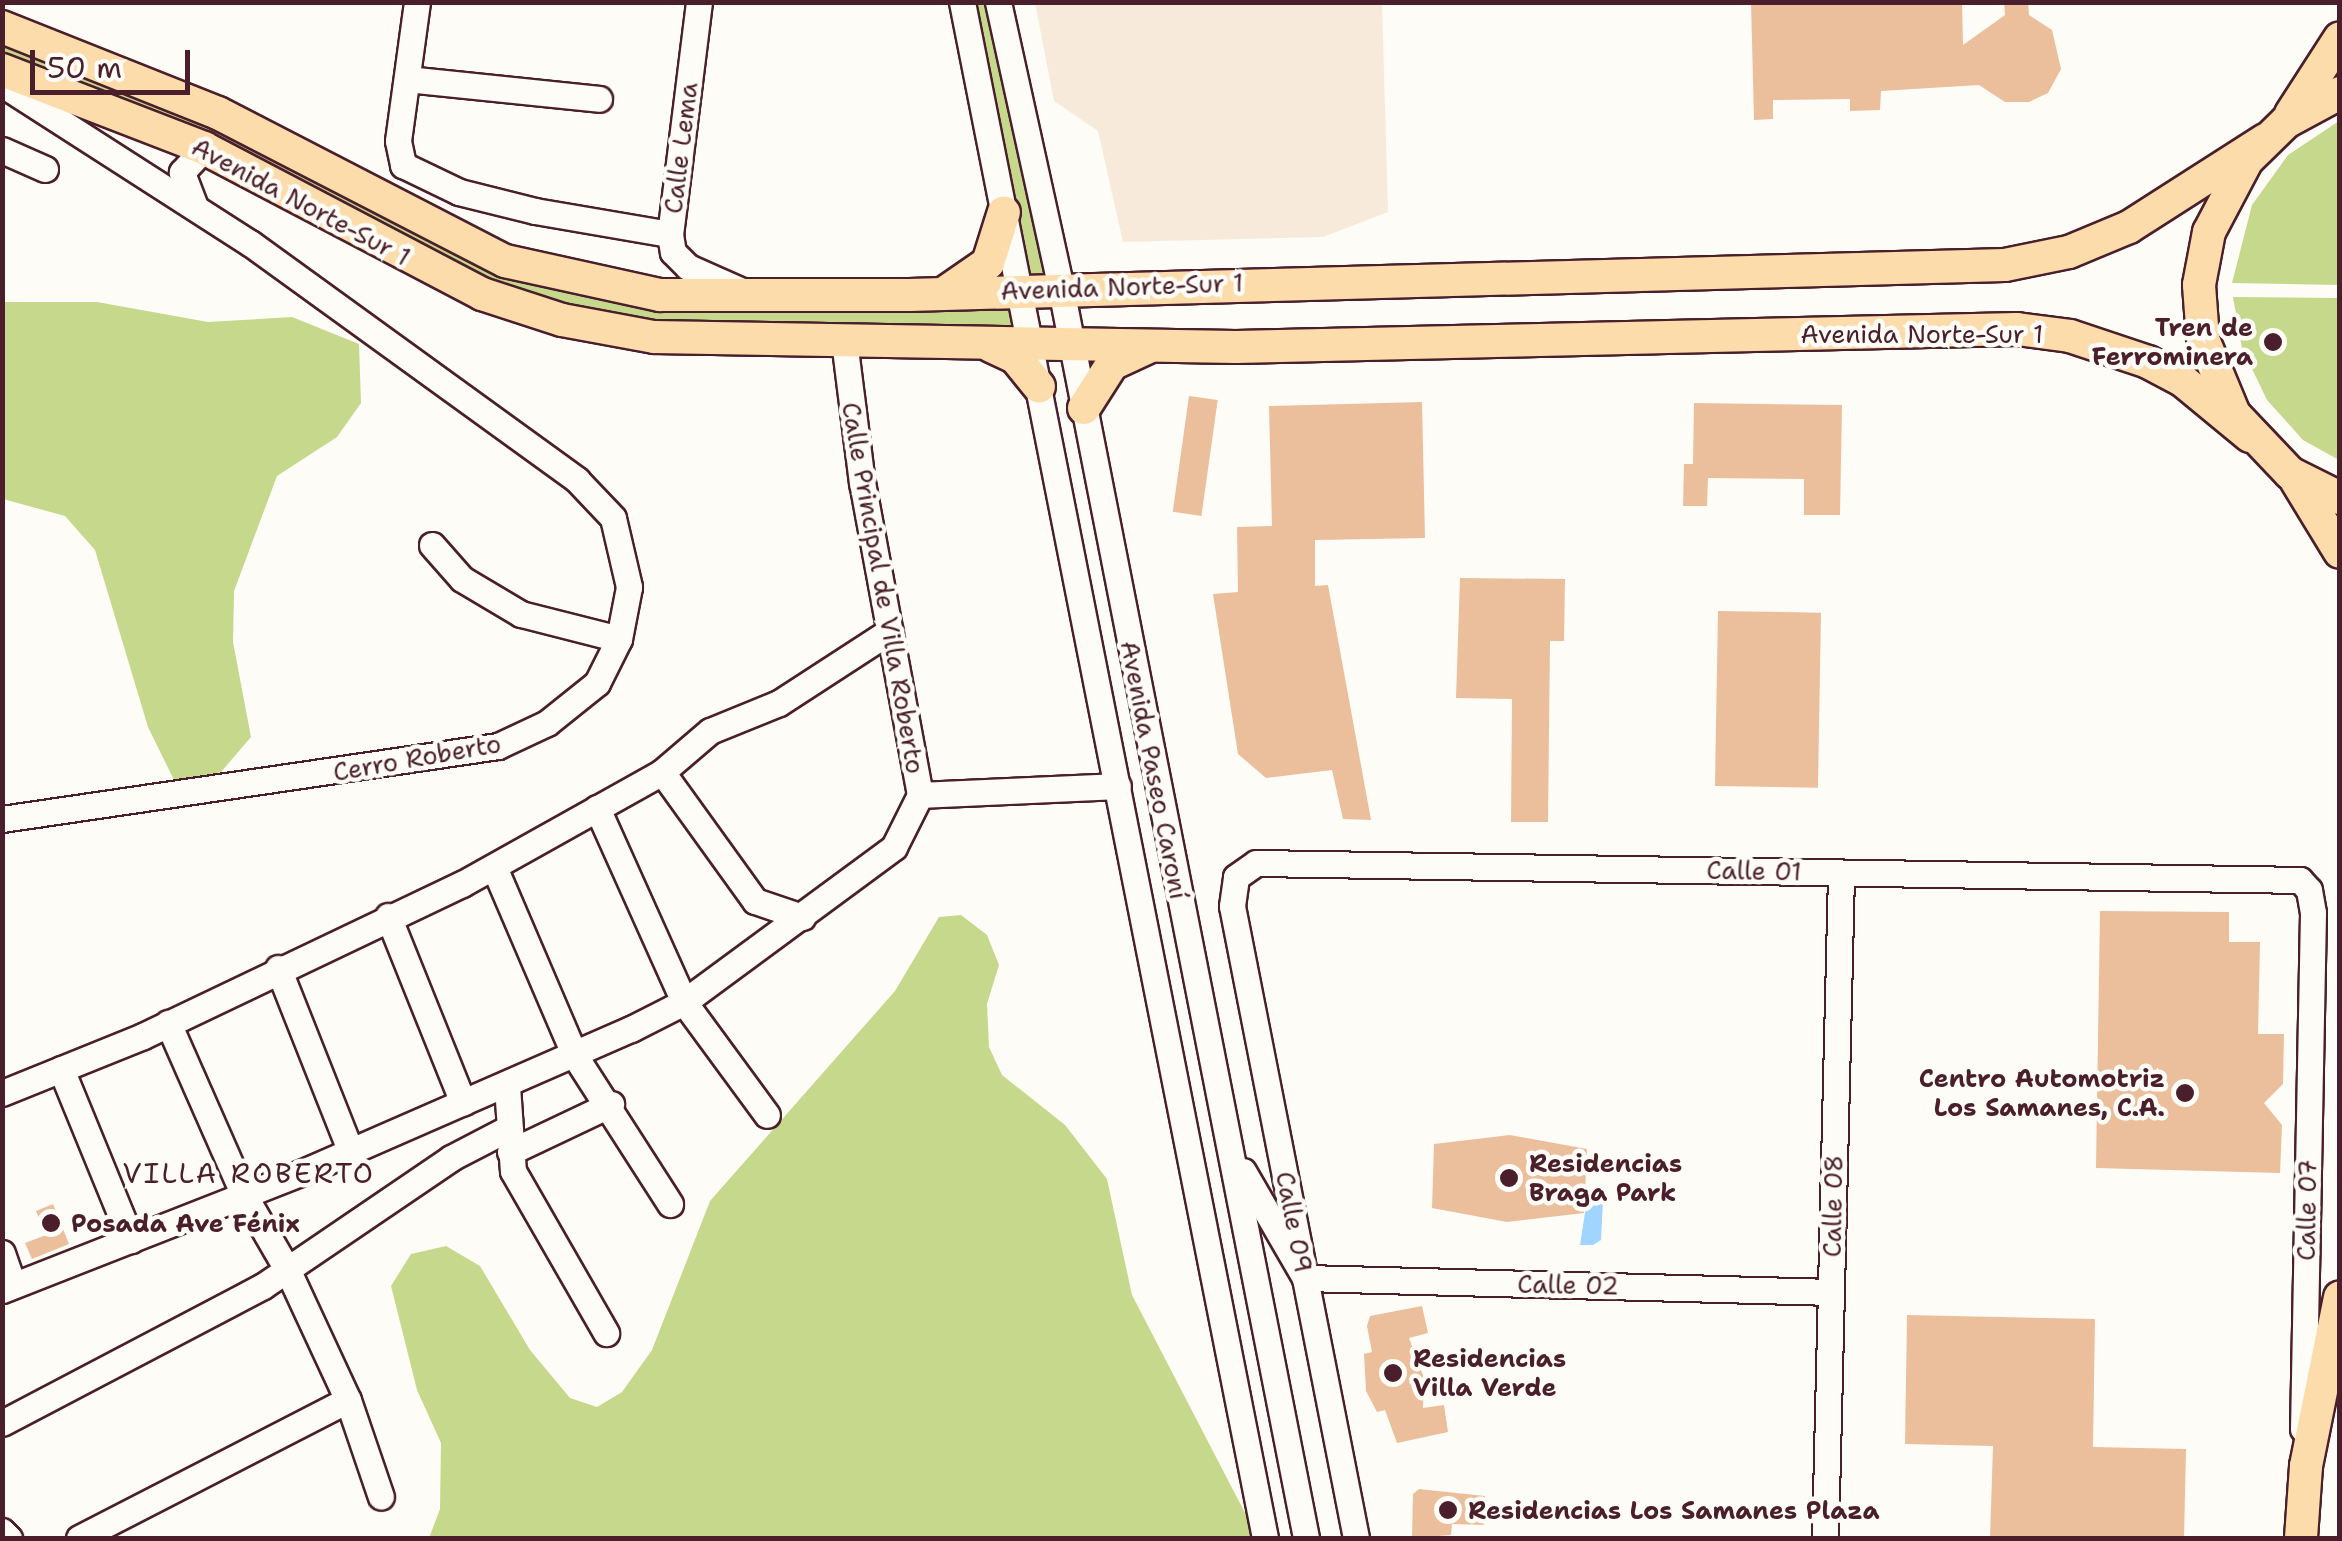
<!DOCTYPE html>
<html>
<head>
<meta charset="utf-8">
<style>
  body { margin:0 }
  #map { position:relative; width:2342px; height:1541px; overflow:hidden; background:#fdfcf7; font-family:"Shantell Sans",sans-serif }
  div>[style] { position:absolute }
  .built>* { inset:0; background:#f8eadb }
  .green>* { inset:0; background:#c6d88c }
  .water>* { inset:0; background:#9fd5fe }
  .building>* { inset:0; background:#ebbf9b; transform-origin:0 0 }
  .roads { filter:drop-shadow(2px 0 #4a1f2b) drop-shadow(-2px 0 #4a1f2b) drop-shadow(0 2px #4a1f2b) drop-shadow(0 -2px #4a1f2b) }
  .minor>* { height:25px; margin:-12.5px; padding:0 12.5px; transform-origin:12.5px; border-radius:12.5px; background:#fdfcf7 }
  .major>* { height:32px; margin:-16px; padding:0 16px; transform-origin:16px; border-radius:16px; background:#fddcac }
  .dots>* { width:28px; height:28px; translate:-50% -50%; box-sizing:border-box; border:5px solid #fdfcf7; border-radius:50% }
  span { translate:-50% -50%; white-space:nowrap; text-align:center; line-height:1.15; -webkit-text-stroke:9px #fdfcf7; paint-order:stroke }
  .street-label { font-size:25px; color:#4a1f2b }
  .poi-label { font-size:25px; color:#4a1f2b; font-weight:700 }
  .right { translate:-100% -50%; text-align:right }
  .left { translate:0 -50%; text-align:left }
  .neighbourhood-label { font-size:28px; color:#4a1f2b; letter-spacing:2.5px }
  .frame { position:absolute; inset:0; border:5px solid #4a1f2b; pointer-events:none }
  .scale { position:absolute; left:30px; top:50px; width:160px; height:45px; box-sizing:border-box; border:5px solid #4a1f2b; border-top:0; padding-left:12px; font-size:30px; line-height:35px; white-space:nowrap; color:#4a1f2b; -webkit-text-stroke:8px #fdfcf7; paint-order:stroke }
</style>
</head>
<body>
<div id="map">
  <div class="built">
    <div style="clip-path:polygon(1035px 3px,1382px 3px,1388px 212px,1323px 237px,1123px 242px,1098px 131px,1054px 101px)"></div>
  </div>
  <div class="green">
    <div style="clip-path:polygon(962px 3px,998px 3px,1061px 289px,1020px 291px,1031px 347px,562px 320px,3px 70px,2px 27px,442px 233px,619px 289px,1019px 291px)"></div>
    <div style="clip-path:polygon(2339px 121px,2339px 285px,2232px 283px,2252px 205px,2288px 155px)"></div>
    <div style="clip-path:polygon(2233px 297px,2339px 298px,2339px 460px,2303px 440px,2267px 400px,2242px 348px)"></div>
    <div style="clip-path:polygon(3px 302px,97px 302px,208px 322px,292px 317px,359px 344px,361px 403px,337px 437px,277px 476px,234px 591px,233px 642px,251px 737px,221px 772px,175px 782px,148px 727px,95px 550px,65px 516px,3px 499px)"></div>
    <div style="clip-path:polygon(961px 915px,987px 935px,999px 965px,987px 1004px,989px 1047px,1002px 1075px,1065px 1125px,1107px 1179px,1132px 1295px,1258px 1538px,429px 1538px,440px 1509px,441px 1443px,417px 1390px,391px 1286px,411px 1254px,446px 1246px,480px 1266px,530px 1350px,570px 1398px,597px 1407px,622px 1392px,652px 1350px,710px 1201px,895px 991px,939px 917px)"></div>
  </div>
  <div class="water">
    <div style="clip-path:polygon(1587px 1200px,1603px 1200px,1601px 1240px,1593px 1245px,1580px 1245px)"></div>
  </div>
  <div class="building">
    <div style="clip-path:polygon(1751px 2px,1962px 2px,1963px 45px,2005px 15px,2004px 2px,2028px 2px,2029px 15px,2052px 30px,2061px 69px,2048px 93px,2029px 102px,2005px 102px,1979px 85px,1881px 91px,1880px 110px,1850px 111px,1850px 99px,1773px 100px,1773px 119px,1754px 120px)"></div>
    <div style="left:1189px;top:396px;width:29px;height:117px;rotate:8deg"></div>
    <div style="clip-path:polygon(1422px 402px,1425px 538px,1315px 540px,1315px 586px,1328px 585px,1371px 820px,1343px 819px,1332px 770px,1266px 778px,1238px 754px,1213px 594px,1238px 592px,1237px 527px,1272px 526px,1269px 406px)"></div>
    <div style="clip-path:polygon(1694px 403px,1842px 405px,1840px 515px,1804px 515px,1804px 479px,1708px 478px,1707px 506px,1683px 506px,1684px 464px,1693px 464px)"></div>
    <div style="clip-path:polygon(1460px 578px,1565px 579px,1564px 641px,1550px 641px,1548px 822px,1511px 822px,1512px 699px,1456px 698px)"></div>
    <div style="left:1718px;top:611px;width:103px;height:175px;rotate:1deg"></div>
    <div style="clip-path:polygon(2100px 911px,2229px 912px,2229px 942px,2260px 942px,2258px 1034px,2284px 1034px,2283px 1084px,2264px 1103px,2282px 1125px,2280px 1173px,2096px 1168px)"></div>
    <div style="clip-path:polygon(1510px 1135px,1587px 1149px,1584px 1213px,1507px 1222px,1432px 1208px,1434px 1144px)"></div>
    <div style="clip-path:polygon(53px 1204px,69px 1244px,32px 1259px,25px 1243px,46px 1235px,36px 1211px)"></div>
    <div style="clip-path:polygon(1422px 1306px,1428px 1333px,1409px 1338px,1424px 1378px,1423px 1408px,1444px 1405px,1448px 1432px,1397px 1443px,1385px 1410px,1377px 1412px,1366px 1391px,1364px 1354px,1372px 1352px,1367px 1326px,1370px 1316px)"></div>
    <div style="clip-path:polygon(1907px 1315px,2095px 1319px,2093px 1447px,2186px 1449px,2184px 1538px,1990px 1538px,1993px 1446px,1905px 1444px)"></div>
    <div style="clip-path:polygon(1419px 1489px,1485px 1496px,1484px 1525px,1452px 1524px,1451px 1535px,1412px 1538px,1413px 1494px)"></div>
  </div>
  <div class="roads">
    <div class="minor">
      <div style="left:417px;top:2px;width:140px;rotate:97.8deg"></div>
      <div style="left:398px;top:141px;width:25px;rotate:78deg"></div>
      <div style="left:403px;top:165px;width:62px;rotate:25.7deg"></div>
      <div style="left:459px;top:192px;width:78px;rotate:14deg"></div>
      <div style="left:535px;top:211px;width:137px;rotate:9.7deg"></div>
      <div style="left:699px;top:2px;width:234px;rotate:97.1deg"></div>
      <div style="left:670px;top:234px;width:18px;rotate:81deg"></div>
      <div style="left:673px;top:252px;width:21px;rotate:45deg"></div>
      <div style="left:688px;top:267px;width:57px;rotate:23.9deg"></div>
      <div style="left:962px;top:2px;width:1566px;rotate:78.84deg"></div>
      <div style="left:998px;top:2px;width:294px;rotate:77.6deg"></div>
      <div style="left:1061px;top:289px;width:1273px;rotate:78.9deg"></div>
      <div style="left:407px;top:79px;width:193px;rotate:5.9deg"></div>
      <div style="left:2px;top:84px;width:295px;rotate:32.7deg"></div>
      <div style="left:250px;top:243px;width:404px;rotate:35.9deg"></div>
      <div style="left:577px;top:480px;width:52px;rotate:46.5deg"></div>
      <div style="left:613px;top:518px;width:71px;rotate:76.9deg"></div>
      <div style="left:629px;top:587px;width:53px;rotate:100.9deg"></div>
      <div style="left:619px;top:639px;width:49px;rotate:116.6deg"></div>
      <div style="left:597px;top:683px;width:64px;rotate:141.3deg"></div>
      <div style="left:547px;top:723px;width:54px;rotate:154.9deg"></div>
      <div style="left:498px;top:746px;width:501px;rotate:171.63deg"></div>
      <div style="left:2px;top:150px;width:47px;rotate:23.8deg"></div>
      <div style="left:194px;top:204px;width:34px;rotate:-111deg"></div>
      <div style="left:182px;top:172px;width:33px;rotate:-47deg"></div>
      <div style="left:432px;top:545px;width:45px;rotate:48.6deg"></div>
      <div style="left:462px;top:579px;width:69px;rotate:30.7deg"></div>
      <div style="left:521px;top:614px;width:101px;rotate:14.3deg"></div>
      <div style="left:662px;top:772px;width:159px;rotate:54.2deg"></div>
      <div style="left:755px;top:901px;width:50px;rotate:18.8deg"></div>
      <div style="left:920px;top:795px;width:198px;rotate:-2.6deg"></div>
      <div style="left:597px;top:808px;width:213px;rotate:65.8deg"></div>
      <div style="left:684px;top:1002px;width:140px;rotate:53.7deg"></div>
      <div style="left:494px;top:867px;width:206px;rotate:66.8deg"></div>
      <div style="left:575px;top:1056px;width:176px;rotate:57.3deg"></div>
      <div style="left:388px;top:916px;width:201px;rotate:68.1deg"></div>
      <div style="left:278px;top:968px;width:198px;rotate:68.4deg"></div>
      <div style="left:168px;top:1023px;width:188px;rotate:66.2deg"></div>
      <div style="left:244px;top:1195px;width:88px;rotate:59.9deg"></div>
      <div style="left:288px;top:1271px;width:142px;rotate:65.1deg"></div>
      <div style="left:348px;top:1400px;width:102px;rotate:71.2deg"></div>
      <div style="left:61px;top:1069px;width:185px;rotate:67.7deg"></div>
      <div style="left:507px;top:1086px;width:85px;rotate:86deg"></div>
      <div style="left:513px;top:1171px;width:187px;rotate:60.1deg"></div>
      <div style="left:2px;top:1093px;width:152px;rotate:-22deg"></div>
      <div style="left:143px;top:1036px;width:353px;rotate:-25.5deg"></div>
      <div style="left:462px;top:884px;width:229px;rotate:-29.2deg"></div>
      <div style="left:662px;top:772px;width:63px;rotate:-40.5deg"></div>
      <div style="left:710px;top:731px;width:74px;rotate:-22.1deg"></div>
      <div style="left:779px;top:703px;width:132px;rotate:-33deg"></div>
      <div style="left:510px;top:1152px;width:112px;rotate:-25.4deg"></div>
      <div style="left:1243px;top:1171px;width:124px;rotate:59.9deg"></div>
      <div style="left:1305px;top:1278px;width:526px;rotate:1.52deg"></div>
      <div style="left:2px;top:1253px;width:34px;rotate:71deg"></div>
      <div style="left:2px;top:1290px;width:331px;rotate:-21.4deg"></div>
      <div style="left:310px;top:1169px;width:350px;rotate:-23.6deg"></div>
      <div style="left:631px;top:1029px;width:59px;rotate:-27deg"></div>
      <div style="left:684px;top:1002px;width:261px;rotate:-36.4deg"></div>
      <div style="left:894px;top:847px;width:58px;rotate:-63.4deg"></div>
      <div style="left:920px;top:795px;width:317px;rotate:-100.5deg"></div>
      <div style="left:862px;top:483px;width:143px;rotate:-97.2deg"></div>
      <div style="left:2px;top:1423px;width:295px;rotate:-27.7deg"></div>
      <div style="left:263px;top:1286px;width:227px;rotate:-34.2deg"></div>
      <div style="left:451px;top:1158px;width:61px;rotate:-27.4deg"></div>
      <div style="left:2px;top:1531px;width:10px;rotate:45deg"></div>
      <div style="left:79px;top:1538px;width:302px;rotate:-27.2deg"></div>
      <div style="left:1356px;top:1538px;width:644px;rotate:-101.1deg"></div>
      <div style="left:1232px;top:906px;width:29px;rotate:-82deg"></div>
      <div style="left:1236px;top:877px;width:24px;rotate:-35deg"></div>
      <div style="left:1256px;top:863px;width:1044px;rotate:0.93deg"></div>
      <div style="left:2300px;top:880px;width:13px;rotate:48deg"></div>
      <div style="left:2309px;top:890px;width:23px;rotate:80deg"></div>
      <div style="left:2313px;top:913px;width:516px;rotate:91.11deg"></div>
      <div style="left:1825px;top:1538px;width:665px;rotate:-88.62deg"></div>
    </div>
    <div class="major">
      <div style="left:2px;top:27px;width:232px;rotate:21.7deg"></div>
      <div style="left:218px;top:113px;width:323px;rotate:27.3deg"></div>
      <div style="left:505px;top:261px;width:159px;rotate:12.4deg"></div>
      <div style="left:660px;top:295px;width:249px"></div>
      <div style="left:909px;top:295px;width:1096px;rotate:-1.57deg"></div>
      <div style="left:2005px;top:265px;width:65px;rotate:-11.5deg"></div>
      <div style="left:2069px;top:252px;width:65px;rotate:-22.6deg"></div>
      <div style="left:2129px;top:227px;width:161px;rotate:-32.6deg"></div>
      <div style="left:2px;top:70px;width:217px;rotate:21.1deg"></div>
      <div style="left:204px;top:148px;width:314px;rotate:27.7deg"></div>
      <div style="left:482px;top:294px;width:84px;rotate:18deg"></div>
      <div style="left:562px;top:320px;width:94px;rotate:10.5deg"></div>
      <div style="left:654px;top:337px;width:582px;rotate:0.98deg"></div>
      <div style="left:1236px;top:347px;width:781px;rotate:-1.32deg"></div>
      <div style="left:2017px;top:329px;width:53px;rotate:7.5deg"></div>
      <div style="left:2070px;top:336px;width:82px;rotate:18.4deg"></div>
      <div style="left:2148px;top:362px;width:38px;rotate:28deg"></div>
      <div style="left:2182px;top:380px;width:88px;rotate:39.5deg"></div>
      <div style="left:2340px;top:93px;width:61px;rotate:151.8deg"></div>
      <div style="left:2286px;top:122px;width:54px;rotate:135.7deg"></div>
      <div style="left:2247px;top:160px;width:81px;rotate:117.8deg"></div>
      <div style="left:2209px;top:232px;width:54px;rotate:100.7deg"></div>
      <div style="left:2199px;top:285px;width:54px;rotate:85.8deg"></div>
      <div style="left:2203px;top:339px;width:81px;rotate:67.5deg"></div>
      <div style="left:2234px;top:414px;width:81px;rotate:46.5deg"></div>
      <div style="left:2290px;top:473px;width:56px;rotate:26.6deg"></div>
      <div style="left:2291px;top:114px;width:90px;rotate:-57.2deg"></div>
      <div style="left:946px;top:292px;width:51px;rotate:-34.6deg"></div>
      <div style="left:988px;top:263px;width:53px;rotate:-72.6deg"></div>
      <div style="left:991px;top:346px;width:26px;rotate:25deg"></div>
      <div style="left:1015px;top:357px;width:38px;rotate:51deg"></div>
      <div style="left:1084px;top:408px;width:52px;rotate:-57.5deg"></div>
      <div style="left:1112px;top:364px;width:38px;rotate:-25deg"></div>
      <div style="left:2296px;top:480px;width:84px;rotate:58.6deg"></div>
      <div style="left:2301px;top:1538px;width:72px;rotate:-86deg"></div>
      <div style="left:2306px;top:1466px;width:172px;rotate:-78.6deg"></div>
    </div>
  </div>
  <div class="dots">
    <div style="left:2273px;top:342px;background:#4a1f2b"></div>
    <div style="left:2185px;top:1093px;background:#4a1f2b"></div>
    <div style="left:1509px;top:1178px;background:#4a1f2b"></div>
    <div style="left:51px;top:1223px;background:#4a1f2b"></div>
    <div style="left:1393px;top:1373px;background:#4a1f2b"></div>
    <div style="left:1448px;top:1510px;background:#4a1f2b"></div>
  </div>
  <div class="street-label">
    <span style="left:681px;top:148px;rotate:-83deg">Calle Lema</span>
    <span style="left:301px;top:202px;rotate:28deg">Avenida Norte-Sur 1</span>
    <span style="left:1122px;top:287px;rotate:-2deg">Avenida Norte-Sur 1</span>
    <span style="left:1922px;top:334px">Avenida Norte-Sur 1</span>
    <span style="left:883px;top:588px;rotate:80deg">Calle Principal de Villa Roberto</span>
    <span style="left:417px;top:758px;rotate:-10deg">Cerro Roberto</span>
    <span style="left:1154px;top:770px;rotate:79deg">Avenida Paseo Caroní</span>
    <span style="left:1754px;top:871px;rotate:1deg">Calle 01</span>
    <span style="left:1833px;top:1206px;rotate:-89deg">Calle 08</span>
    <span style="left:2307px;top:1210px;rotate:-89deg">Calle 07</span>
    <span style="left:1294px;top:1222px;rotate:79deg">Calle 09</span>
    <span style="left:1568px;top:1285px;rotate:1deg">Calle 02</span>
  </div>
  <div class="poi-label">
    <span class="right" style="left:2253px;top:342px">Tren de<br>Ferrominera</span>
    <span class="right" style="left:2165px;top:1093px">Centro Automotriz<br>Los Samanes, C.A.</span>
    <span class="left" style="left:1529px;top:1178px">Residencias<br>Braga Park</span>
    <span class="left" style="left:71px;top:1223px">Posada Ave Fénix</span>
    <span class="left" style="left:1413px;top:1373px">Residencias<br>Villa Verde</span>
    <span class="left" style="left:1468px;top:1510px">Residencias Los Samanes Plaza</span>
  </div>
  <div class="neighbourhood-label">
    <span style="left:249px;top:1173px">VILLA ROBERTO</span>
  </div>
  <div class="frame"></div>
  <div class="scale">50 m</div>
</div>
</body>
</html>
